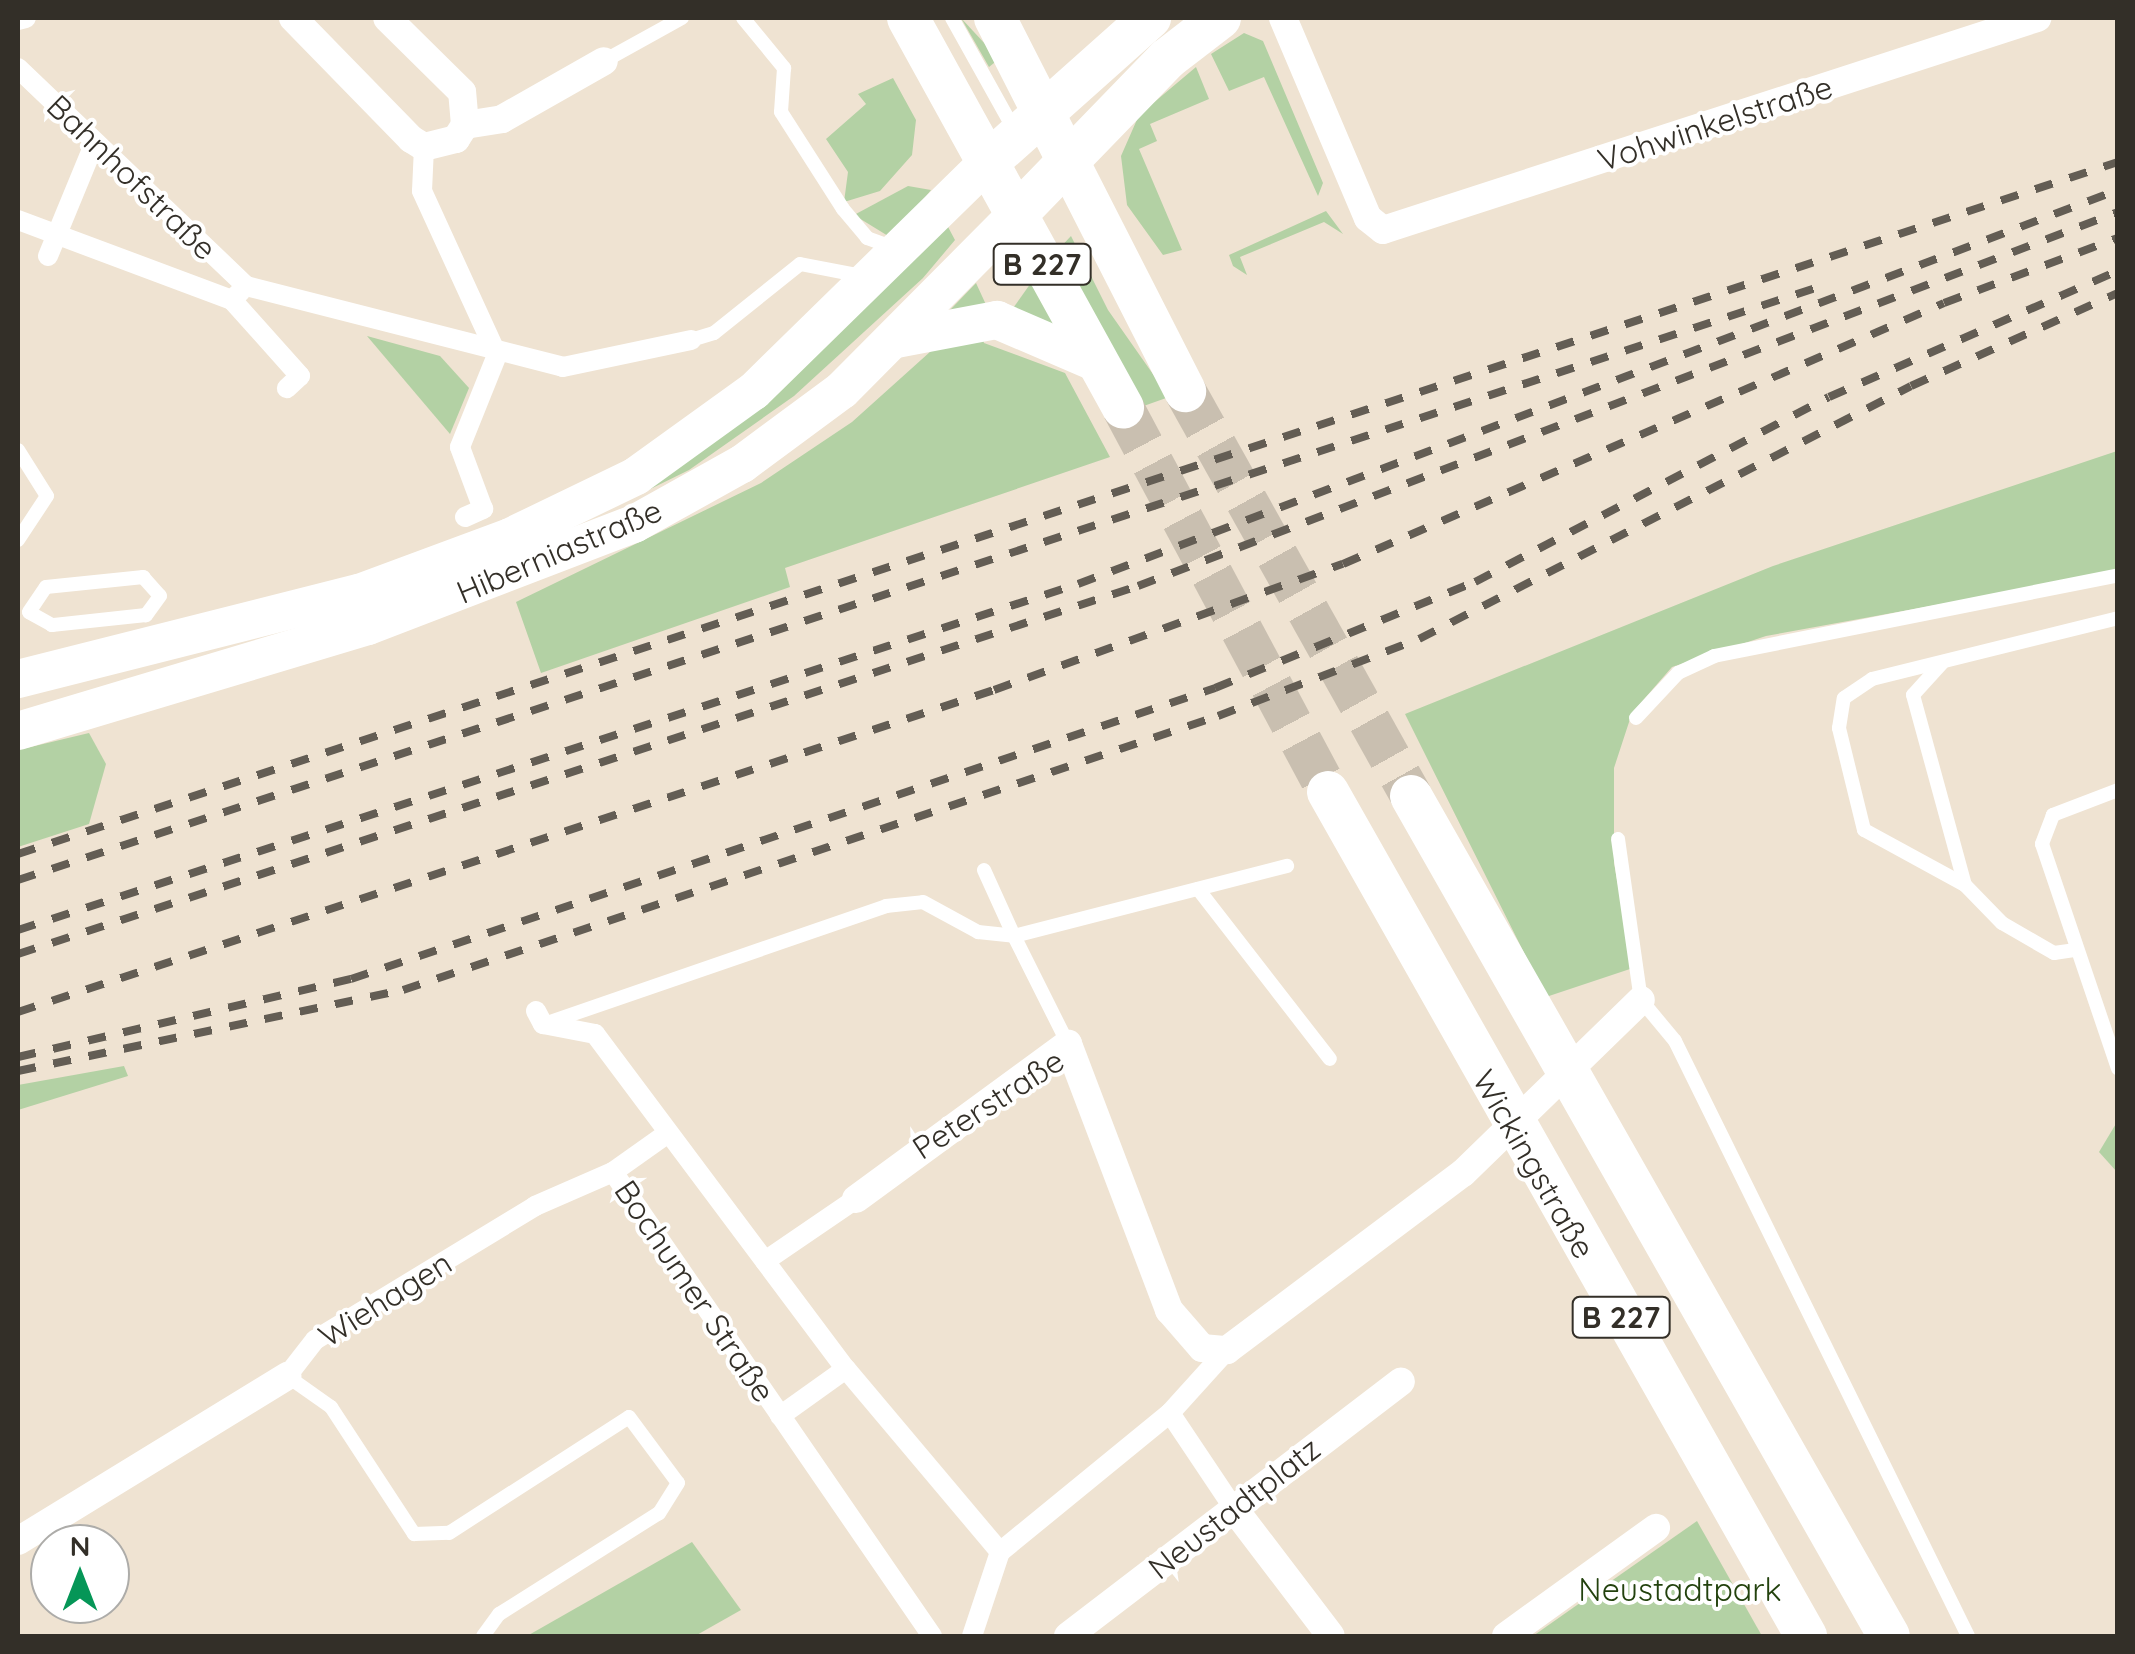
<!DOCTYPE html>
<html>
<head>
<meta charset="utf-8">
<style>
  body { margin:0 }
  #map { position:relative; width:2135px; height:1654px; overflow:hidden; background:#efe3d2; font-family:Quicksand,sans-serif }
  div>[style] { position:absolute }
  .green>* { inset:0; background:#b3d1a4 }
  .primary-tunnel>* { height:42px; margin-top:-21px; transform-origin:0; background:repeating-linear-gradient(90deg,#c9bfb0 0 42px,transparent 0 63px) }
  .service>* { height:14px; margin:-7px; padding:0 7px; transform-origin:7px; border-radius:7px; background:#fff }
  .pedestrian>* { height:20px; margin:-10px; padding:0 10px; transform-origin:10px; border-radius:10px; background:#fff }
  .minor>* { height:28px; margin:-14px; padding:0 14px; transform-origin:14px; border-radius:14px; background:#fff }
  .secondary>* { height:38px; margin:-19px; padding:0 19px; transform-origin:19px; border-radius:19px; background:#fff }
  .primary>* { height:42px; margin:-21px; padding:0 21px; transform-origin:21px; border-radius:21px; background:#fff }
  .rail>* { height:8px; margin-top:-4px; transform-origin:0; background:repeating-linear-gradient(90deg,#635d54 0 18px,transparent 0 36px) }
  span { translate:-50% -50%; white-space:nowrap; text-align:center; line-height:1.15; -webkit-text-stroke:8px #fff; paint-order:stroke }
  .shield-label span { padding:2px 8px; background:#fff; border:2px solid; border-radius:8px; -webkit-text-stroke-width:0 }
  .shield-label { font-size:30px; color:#332f28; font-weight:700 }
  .street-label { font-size:32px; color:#332f28 }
  .park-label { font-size:32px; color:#23420e }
  .frame { position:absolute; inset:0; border:20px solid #332f28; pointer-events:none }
  .north { position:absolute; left:30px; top:1524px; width:100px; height:100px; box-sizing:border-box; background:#fff; border:2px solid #adaca9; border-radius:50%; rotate:0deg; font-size:28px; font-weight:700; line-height:40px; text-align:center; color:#332f28 }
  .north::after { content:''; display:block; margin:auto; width:35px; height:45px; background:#059657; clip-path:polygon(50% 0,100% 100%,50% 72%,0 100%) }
</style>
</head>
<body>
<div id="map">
  <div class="green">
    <div style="clip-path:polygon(961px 18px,999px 59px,989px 67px)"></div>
    <div style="clip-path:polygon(1244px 33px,1263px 41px,1323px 183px,1318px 196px,1264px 77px,1229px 91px,1211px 54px)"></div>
    <div style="clip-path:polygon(1196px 67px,1209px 99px,1150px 124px,1157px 141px,1139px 149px,1182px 250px,1163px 255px,1127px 205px,1121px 156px,1139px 115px)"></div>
    <div style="clip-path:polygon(893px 78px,916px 120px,912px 155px,880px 191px,844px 202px,848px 172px,826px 139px,866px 104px,858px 94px)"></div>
    <div style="clip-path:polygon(908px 186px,931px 190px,893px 239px,854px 215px)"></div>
    <div style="clip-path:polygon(1326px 211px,1343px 234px,1324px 222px,1240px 257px,1247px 275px,1233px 266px,1229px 255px)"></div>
    <div style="clip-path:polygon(947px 225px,955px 240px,923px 278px,794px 396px,689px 470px,571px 528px,775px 391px)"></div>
    <div style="clip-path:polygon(1071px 236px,1108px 310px,1169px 397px,1138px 408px,1055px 253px)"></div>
    <div style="clip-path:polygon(1010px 246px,1024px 262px,1004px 275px,993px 264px)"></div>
    <div style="clip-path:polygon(1033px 280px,1060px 329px,1011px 311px)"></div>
    <div style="clip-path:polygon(976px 283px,988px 309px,947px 313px,951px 309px)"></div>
    <div style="clip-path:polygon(981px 332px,984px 343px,1065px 373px,1110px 457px,785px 568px,790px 587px,541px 673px,516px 602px,761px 483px,852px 422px,931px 351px)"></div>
    <div style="clip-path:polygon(367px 336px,440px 356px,469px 388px,450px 434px)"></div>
    <div style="clip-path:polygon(2117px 451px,2117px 572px,1766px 636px,1672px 667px,1632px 713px,1614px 768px,1614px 863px,1633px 968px,1546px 997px,1405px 714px,1773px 566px)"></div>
    <div style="clip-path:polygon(89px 733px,106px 764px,89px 824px,18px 847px,18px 750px)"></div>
    <div style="clip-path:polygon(124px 1066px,128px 1076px,18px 1110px,18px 1085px)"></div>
    <div style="clip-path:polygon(2117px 1122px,2117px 1172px,2099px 1152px)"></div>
    <div style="clip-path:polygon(1697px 1521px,1762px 1636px,1533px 1636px,1587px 1598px)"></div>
    <div style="clip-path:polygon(692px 1542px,741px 1610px,695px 1636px,527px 1636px)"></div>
  </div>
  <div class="primary-tunnel">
    <div style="left:1185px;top:391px;width:464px;rotate:60.8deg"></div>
    <div style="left:1123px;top:408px;width:435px;rotate:61.9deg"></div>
  </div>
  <div class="service">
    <div style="left:743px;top:18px;width:65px;rotate:50.6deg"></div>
    <div style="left:784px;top:68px;width:44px;rotate:93.9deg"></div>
    <div style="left:781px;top:112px;width:115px;rotate:57.4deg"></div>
    <div style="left:843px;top:209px;width:38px;rotate:50deg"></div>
    <div style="left:867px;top:238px;width:30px;rotate:20deg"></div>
    <div style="left:952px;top:18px;width:129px;rotate:60.9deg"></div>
    <div style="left:604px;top:61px;width:89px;rotate:-28.9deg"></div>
    <div style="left:691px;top:340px;width:24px;rotate:-17deg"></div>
    <div style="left:714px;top:333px;width:110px;rotate:-38.7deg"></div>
    <div style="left:800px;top:264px;width:68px;rotate:11deg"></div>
    <div style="left:18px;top:450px;width:54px;rotate:57.8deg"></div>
    <div style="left:47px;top:496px;width:53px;rotate:123.4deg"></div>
    <div style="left:143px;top:577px;width:25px;rotate:48deg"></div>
    <div style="left:160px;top:596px;width:24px;rotate:126deg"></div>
    <div style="left:146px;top:615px;width:95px;rotate:173.9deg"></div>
    <div style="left:52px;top:625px;width:26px;rotate:-151deg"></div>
    <div style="left:29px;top:612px;width:30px;rotate:-56deg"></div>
    <div style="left:46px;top:587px;width:98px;rotate:-5.9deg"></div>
    <div style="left:1942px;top:663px;width:43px;rotate:132.2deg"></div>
    <div style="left:1913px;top:695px;width:197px;rotate:74.7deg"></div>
    <div style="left:1965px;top:885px;width:115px;rotate:-151.4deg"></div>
    <div style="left:1864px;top:830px;width:105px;rotate:-103.8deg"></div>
    <div style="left:1839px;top:728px;width:30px;rotate:-81deg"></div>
    <div style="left:1844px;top:698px;width:34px;rotate:-34deg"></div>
    <div style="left:1872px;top:679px;width:253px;rotate:-13.9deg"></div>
    <div style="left:1636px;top:718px;width:62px;rotate:-47deg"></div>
    <div style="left:1678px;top:673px;width:40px;rotate:-25deg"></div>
    <div style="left:1714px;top:656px;width:412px;rotate:-11.3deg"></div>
    <div style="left:2118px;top:790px;width:70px;rotate:159deg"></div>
    <div style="left:2053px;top:815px;width:31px;rotate:111deg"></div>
    <div style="left:2042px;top:844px;width:237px;rotate:71.3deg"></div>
    <div style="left:1618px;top:839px;width:163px;rotate:81.9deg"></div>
    <div style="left:1641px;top:1000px;width:53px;rotate:50.3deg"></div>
    <div style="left:1675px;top:1041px;width:663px;rotate:63.78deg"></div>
    <div style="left:984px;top:870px;width:72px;rotate:65.6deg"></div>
    <div style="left:1014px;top:936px;width:282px;rotate:-14.4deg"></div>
    <div style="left:1965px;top:885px;width:53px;rotate:45.8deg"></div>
    <div style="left:2002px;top:923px;width:60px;rotate:30deg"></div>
    <div style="left:2054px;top:953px;width:22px;rotate:-8deg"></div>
    <div style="left:1198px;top:889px;width:215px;rotate:52.2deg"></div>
    <div style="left:544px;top:1024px;width:362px;rotate:-19deg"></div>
    <div style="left:886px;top:906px;width:37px;rotate:-6deg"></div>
    <div style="left:923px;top:902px;width:63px;rotate:28.6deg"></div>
    <div style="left:978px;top:932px;width:36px;rotate:6deg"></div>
    <div style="left:1014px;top:936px;width:121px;rotate:63.4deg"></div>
    <div style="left:287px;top:1376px;width:54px;rotate:35.2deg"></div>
    <div style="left:331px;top:1407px;width:152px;rotate:56.8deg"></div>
    <div style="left:414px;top:1534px;width:35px;rotate:-2deg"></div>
    <div style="left:449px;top:1533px;width:214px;rotate:-32.8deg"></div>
    <div style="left:629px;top:1417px;width:82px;rotate:53.4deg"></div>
    <div style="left:678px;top:1483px;width:36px;rotate:122deg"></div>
    <div style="left:659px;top:1513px;width:189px;rotate:147.7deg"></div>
    <div style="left:499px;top:1614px;width:27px;rotate:126deg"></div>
  </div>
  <div class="pedestrian">
    <div style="left:18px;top:20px;width:8px;rotate:-14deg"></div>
    <div style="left:18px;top:68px;width:315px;rotate:43.7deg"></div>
    <div style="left:246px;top:286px;width:327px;rotate:14.3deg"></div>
    <div style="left:563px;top:367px;width:131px;rotate:-11.9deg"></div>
    <div style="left:424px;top:147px;width:44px;rotate:92.6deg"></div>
    <div style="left:422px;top:191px;width:180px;rotate:65.4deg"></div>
    <div style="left:18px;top:220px;width:228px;rotate:20.5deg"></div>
    <div style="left:48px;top:256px;width:123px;rotate:-67.6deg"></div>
    <div style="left:241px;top:291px;width:13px;rotate:135deg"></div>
    <div style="left:232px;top:300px;width:102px;rotate:48.2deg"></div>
    <div style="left:300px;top:376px;width:18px;rotate:137deg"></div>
    <div style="left:465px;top:517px;width:20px;rotate:-24deg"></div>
    <div style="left:483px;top:509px;width:66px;rotate:-110.4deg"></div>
    <div style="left:460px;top:447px;width:99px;rotate:-68.1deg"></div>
    <div style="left:536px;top:1011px;width:15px;rotate:62deg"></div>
    <div style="left:543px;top:1024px;width:53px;rotate:10.9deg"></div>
    <div style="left:595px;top:1034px;width:419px;rotate:53.2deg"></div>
    <div style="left:846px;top:1369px;width:239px;rotate:49.9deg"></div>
    <div style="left:668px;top:1133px;width:67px;rotate:144.7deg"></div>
    <div style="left:613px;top:1172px;width:563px;rotate:55.49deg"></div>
    <div style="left:765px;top:1261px;width:110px;rotate:-34.3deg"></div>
    <div style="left:287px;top:1376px;width:46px;rotate:-52.1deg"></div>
    <div style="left:315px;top:1340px;width:258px;rotate:-31.3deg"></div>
    <div style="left:535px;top:1206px;width:85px;rotate:-23.6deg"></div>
    <div style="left:1170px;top:1413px;width:117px;rotate:56.2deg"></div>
    <div style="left:780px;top:1416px;width:81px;rotate:-35.5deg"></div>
    <div style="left:972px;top:1636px;width:89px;rotate:-71.6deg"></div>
    <div style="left:1000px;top:1552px;width:220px;rotate:-39.3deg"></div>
    <div style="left:1170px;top:1413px;width:85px;rotate:-47.9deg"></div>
  </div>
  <div class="minor">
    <div style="left:293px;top:18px;width:169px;rotate:45.7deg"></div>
    <div style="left:411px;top:139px;width:15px;rotate:32deg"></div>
    <div style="left:424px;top:147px;width:33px;rotate:-14deg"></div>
    <div style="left:456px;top:139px;width:17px;rotate:-57deg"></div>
    <div style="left:465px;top:125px;width:33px;rotate:-95deg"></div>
    <div style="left:462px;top:92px;width:105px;rotate:-135.4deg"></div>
    <div style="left:1283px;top:18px;width:217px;rotate:67deg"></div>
    <div style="left:1368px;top:218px;width:19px;rotate:39deg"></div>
    <div style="left:1383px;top:230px;width:688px;rotate:-17.96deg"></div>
    <div style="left:465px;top:125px;width:37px;rotate:-9deg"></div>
    <div style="left:502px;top:119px;width:117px;rotate:-29.6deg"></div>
    <div style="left:856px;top:1199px;width:263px;rotate:-36.2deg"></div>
    <div style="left:1068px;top:1044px;width:285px;rotate:69.2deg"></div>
    <div style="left:1169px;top:1310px;width:50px;rotate:49deg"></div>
    <div style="left:1202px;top:1348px;width:25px;rotate:5deg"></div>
    <div style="left:1227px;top:1350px;width:295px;rotate:-36.9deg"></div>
    <div style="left:1463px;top:1173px;width:248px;rotate:-44.2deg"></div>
    <div style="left:1235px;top:1510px;width:158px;rotate:52.7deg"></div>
    <div style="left:18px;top:1541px;width:316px;rotate:-31.5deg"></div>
    <div style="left:1068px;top:1636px;width:419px;rotate:-37.4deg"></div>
    <div style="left:1506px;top:1636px;width:185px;rotate:-35.8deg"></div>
  </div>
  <div class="secondary">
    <div style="left:896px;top:339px;width:103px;rotate:-10.7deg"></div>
    <div style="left:997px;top:320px;width:111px;rotate:23.3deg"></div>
    <div style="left:18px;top:679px;width:352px;rotate:-14.2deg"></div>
    <div style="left:359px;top:593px;width:161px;rotate:-20.3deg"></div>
    <div style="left:510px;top:537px;width:140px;rotate:-25.8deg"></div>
    <div style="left:636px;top:476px;width:145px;rotate:-35.8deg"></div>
    <div style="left:754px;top:391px;width:325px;rotate:-44.4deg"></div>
    <div style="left:18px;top:731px;width:365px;rotate:-16.7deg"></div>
    <div style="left:368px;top:626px;width:285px;rotate:-21deg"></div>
    <div style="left:634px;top:524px;width:124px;rotate:-29.1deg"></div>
    <div style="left:742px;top:464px;width:124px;rotate:-36.5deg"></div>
    <div style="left:842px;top:390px;width:245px;rotate:-45.2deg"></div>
  </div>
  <div class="primary">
    <div style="left:908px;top:18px;width:445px;rotate:61.1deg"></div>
    <div style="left:995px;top:18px;width:419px;rotate:63deg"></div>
    <div style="left:986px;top:164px;width:220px;rotate:-41.7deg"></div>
    <div style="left:1015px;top:216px;width:219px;rotate:-45.9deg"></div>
    <div style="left:1167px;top:59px;width:67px;rotate:-37.7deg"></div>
    <div style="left:1328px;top:792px;width:970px;rotate:60.47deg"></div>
    <div style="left:1411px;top:796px;width:966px;rotate:60.36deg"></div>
  </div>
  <div class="rail">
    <div style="left:18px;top:854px;width:2211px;rotate:-18.24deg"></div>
    <div style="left:18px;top:880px;width:1895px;rotate:-18.23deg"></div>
    <div style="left:18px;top:930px;width:1115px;rotate:-18.08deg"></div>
    <div style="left:1078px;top:584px;width:1112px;rotate:-20.75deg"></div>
    <div style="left:18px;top:954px;width:1179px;rotate:-18.19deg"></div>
    <div style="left:1138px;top:586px;width:1049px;rotate:-20.89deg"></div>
    <div style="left:18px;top:1012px;width:1028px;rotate:-18.26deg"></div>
    <div style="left:994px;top:690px;width:371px;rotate:-19.9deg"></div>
    <div style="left:1343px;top:564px;width:655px;rotate:-23.47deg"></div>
    <div style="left:1944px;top:303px;width:186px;rotate:-20.5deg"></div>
    <div style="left:18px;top:1057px;width:342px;rotate:-13.2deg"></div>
    <div style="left:351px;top:979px;width:912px;rotate:-18.61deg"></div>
    <div style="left:1215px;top:688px;width:281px;rotate:-22.2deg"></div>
    <div style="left:1475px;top:582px;width:399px;rotate:-27.6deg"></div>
    <div style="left:1829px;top:397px;width:315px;rotate:-23.6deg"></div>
    <div style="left:18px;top:1071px;width:393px;rotate:-11.9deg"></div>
    <div style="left:403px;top:990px;width:860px;rotate:-18.58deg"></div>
    <div style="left:1218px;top:716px;width:215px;rotate:-21deg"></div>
    <div style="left:1419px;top:639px;width:553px;rotate:-27.21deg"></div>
    <div style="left:1911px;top:386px;width:227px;rotate:-24.2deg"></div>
  </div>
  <div class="shield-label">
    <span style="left:1042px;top:264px">B 227</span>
    <span style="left:1621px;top:1317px">B 227</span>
  </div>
  <div class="street-label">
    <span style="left:1715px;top:123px;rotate:-18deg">Vohwinkelstraße</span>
    <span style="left:132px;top:177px;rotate:44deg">Bahnhofstraße</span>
    <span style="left:559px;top:551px;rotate:-23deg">Hiberniastraße</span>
    <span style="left:988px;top:1104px;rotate:-33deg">Peterstraße</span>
    <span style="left:1534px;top:1164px;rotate:60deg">Wickingstraße</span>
    <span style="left:695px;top:1291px;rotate:56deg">Bochumer Straße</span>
    <span style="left:385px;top:1299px;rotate:-32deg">Wiehagen</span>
    <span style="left:1234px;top:1508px;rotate:-38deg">Neustadtplatz</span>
  </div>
  <div class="park-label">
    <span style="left:1680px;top:1589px">Neustadtpark</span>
  </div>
  <div class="frame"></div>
  <div class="north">N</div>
</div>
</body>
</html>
